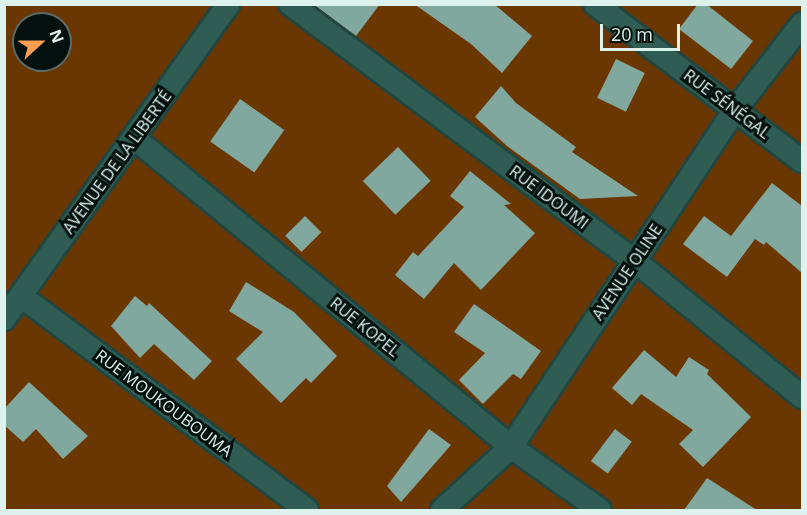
<!DOCTYPE html>
<html>
<head>
<meta charset="utf-8">
<style>
  body { margin:0 }
  #map { position:relative; width:807px; height:515px; overflow:hidden; background:#032a24; font-family:"Open Sans",sans-serif }
  div>[style] { position:absolute }
  .green>* { inset:0; background:#6a3703 }
  .building>* { inset:0; background:#81a89f; transform-origin:0 0 }
  .roads { filter:drop-shadow(2px 0 #224640) drop-shadow(-2px 0 #224640) drop-shadow(0 2px #224640) drop-shadow(0 -2px #224640) }
  .minor>* { height:22px; margin:-11px; padding:0 11px; transform-origin:11px; border-radius:11px; background:#2f5c53 }
  span { translate:-50% -50%; white-space:nowrap; text-align:center; line-height:1.15; -webkit-text-stroke:6px #03100d; paint-order:stroke }
  .street-label { font-size:16px; color:#def2ed }
  .frame { position:absolute; inset:0; border:6px solid #def2ed; pointer-events:none }
  .north { position:absolute; left:12px; top:12px; width:60px; height:60px; box-sizing:border-box; background:#03100d; border:2px solid #5b6a67; border-radius:50%; rotate:69deg; font-size:16px; font-weight:700; line-height:24px; text-align:center; color:#def2ed }
  .north::after { content:''; display:block; margin:auto; width:21px; height:27px; background:#fb9e52; clip-path:polygon(50% 0,100% 100%,50% 72%,0 100%) }
  .scale { position:absolute; left:600px; top:24px; width:80px; height:27px; box-sizing:border-box; border:3px solid #def2ed; border-top:0; padding-left:8px; font-size:18px; line-height:21px; white-space:nowrap; color:#def2ed; -webkit-text-stroke:4px #03100d; paint-order:stroke }
</style>
</head>
<body>
<div id="map">
  <div class="green">
    <div style="clip-path:polygon(evenodd,5px 5px,802px 5px,802px 510px,5px 510px,5px 5px,24px 24px,60px 24px,60px 60px,24px 60px,24px 24px)"></div>
  </div>
  <div class="building">
    <div style="clip-path:polygon(313px 4px,380px 4px,356px 36px)"></div>
    <div style="clip-path:polygon(414px 4px,494px 4px,532px 36px,502px 73px,471px 44px)"></div>
    <div style="clip-path:polygon(698px 4px,706px 4px,753px 41px,731px 69px,679px 29px)"></div>
    <div style="left:616px;top:59px;width:32px;height:43px;rotate:26deg"></div>
    <div style="clip-path:polygon(501px 86px,516px 103px,576px 147px,572px 152px,638px 196px,580px 199px,507px 146px,475px 117px)"></div>
    <div style="left:240px;top:99px;width:54px;height:52px;rotate:35deg"></div>
    <div style="left:398px;top:147px;width:47px;height:49px;rotate:46deg"></div>
    <div style="clip-path:polygon(470px 171px,511px 204px,504px 205px,535px 233px,481px 290px,454px 263px,424px 299px,395px 275px,413px 252px,418px 256px,464px 207px,450px 196px)"></div>
    <div style="clip-path:polygon(772px 183px,802px 206px,802px 273px,766px 242px,764px 245px,755px 239px,727px 277px,683px 244px,704px 216px,731px 236px)"></div>
    <div style="left:305px;top:216px;width:23px;height:28px;rotate:45deg"></div>
    <div style="clip-path:polygon(246px 282px,294px 312px,337px 356px,311px 383px,306px 378px,281px 403px,236px 359px,263px 332px,229px 311px)"></div>
    <div style="clip-path:polygon(135px 296px,147px 306px,149px 303px,212px 361px,194px 380px,154px 344px,140px 358px,111px 326px)"></div>
    <div style="clip-path:polygon(474px 304px,541px 351px,521px 379px,513px 374px,483px 404px,459px 380px,485px 353px,454px 332px)"></div>
    <div style="clip-path:polygon(644px 350px,676px 377px,689px 357px,709px 370px,707px 374px,751px 417px,703px 467px,679px 444px,693px 430px,641px 394px,632px 405px,612px 388px)"></div>
    <div style="clip-path:polygon(29px 382px,88px 436px,63px 459px,36px 429px,23px 442px,4px 425px,4px 409px)"></div>
    <div style="clip-path:polygon(429px 429px,451px 445px,401px 502px,387px 486px)"></div>
    <div style="left:615px;top:429px;width:21px;height:40px;rotate:37deg"></div>
    <div style="clip-path:polygon(707px 478px,757px 510px,684px 510px)"></div>
  </div>
  <div class="roads">
    <div class="minor">
      <div style="left:290px;top:4px;width:430px;rotate:36.7deg"></div>
      <div style="left:635px;top:261px;width:215px;rotate:39.2deg"></div>
      <div style="left:595px;top:4px;width:260px;rotate:37.2deg"></div>
      <div style="left:134px;top:138px;width:487px;rotate:39.3deg"></div>
      <div style="left:511px;top:447px;width:109px;rotate:35.3deg"></div>
      <div style="left:21px;top:296px;width:357px;rotate:36.8deg"></div>
      <div style="left:4px;top:319px;width:387px;rotate:-54.5deg"></div>
      <div style="left:442px;top:510px;width:93px;rotate:-42.4deg"></div>
      <div style="left:511px;top:447px;width:405px;rotate:-56.4deg"></div>
      <div style="left:735px;top:110px;width:109px;rotate:-52.1deg"></div>
    </div>
  </div>
  <div class="street-label">
    <span style="left:727px;top:104px;rotate:37deg">RUE SÉNÉGAL</span>
    <span style="left:117px;top:162px;rotate:-54deg">AVENUE DE LA LIBERTÉ</span>
    <span style="left:549px;top:197px;rotate:37deg">RUE IDOUMI</span>
    <span style="left:627px;top:272px;rotate:-56deg">AVENUE OLINE</span>
    <span style="left:365px;top:327px;rotate:39deg">RUE KOPEL</span>
    <span style="left:164px;top:403px;rotate:37deg">RUE MOUKOUBOUMA</span>
  </div>
  <div class="frame"></div>
  <div class="north">N</div>
  <div class="scale">20 m</div>
</div>
</body>
</html>
